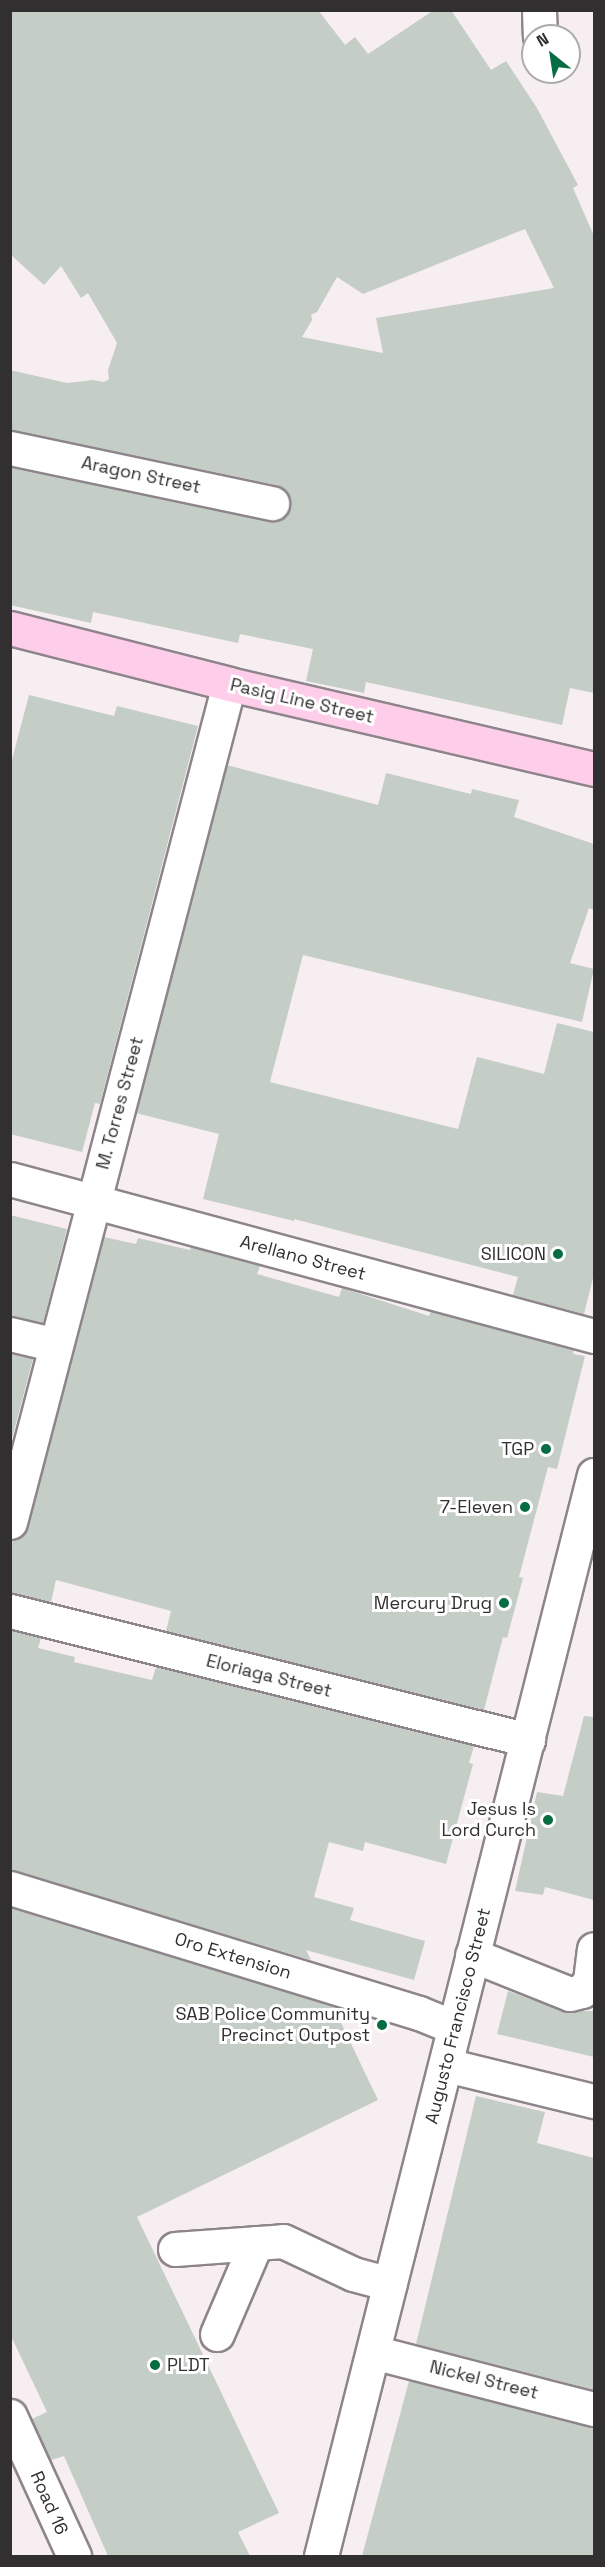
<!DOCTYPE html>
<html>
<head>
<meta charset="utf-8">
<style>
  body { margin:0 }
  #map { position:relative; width:605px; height:2567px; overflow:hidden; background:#f7eef2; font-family:"Space Grotesk",sans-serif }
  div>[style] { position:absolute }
  .building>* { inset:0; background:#c5cdc7 }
  .roads { filter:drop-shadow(2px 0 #8d858a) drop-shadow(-2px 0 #8d858a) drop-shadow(0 2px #8d858a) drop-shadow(0 -2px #8d858a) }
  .minor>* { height:33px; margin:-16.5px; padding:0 16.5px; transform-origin:16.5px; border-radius:16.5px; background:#fff }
  .major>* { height:33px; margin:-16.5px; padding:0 16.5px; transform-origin:16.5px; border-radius:16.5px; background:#fdcdea }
  .dots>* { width:16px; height:16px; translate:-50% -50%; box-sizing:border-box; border:3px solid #fff; border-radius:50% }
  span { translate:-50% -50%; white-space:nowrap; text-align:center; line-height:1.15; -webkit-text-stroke:6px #fff; paint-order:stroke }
  .street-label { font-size:18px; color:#322f31 }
  .poi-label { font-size:18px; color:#322f31 }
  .right { translate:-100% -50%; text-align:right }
  .left { translate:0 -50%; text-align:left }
  .frame { position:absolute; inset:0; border:12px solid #322f31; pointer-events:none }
  .north { position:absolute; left:521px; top:24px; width:60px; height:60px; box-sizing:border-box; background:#fff; border:2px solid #adacad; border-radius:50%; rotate:330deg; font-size:16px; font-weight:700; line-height:24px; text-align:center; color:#322f31 }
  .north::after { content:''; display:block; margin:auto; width:21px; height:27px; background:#066c42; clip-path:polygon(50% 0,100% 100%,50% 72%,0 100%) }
</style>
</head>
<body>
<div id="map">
  <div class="building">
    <div style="clip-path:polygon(evenodd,10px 10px,318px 10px,345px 45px,355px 37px,368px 54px,434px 10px,451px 10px,491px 70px,506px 61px,537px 108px,578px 185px,573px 188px,594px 236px,594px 693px,570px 688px,562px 725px,366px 682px,364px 693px,306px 681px,313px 649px,240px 634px,238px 643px,93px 612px,91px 623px,10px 605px,10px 467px,268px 521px,277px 521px,286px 516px,290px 506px,290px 497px,285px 489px,276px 485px,10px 430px,10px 370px,67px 383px,93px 380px,104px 382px,109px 379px,108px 370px,117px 343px,88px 293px,81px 298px,61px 266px,44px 285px,10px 254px,10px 10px,525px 229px,554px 288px,376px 318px,383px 353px,302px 337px,312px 320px,311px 315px,317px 312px,337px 277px,363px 294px,525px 229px)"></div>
    <div style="clip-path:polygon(29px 695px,114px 716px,117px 706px,198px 726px,100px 1104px,95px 1103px,82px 1152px,10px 1134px,10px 767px)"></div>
    <div style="clip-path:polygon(227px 765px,378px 805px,386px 773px,471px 794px,472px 789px,519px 800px,514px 817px,594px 844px,594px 910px,589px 908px,570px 963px,594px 969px,582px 1022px,303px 955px,270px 1082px,458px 1129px,477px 1057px,544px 1074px,557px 1023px,594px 1032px,594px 1274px,584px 1314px,513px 1295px,518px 1277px,294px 1219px,294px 1221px,203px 1199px,219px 1134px,136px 1113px)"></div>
    <div style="clip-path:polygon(10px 1215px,67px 1229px,43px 1323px,10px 1316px)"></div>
    <div style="clip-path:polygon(104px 1237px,136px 1244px,138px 1238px,190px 1250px,191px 1247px,260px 1266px,257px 1274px,339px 1297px,342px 1288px,429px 1316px,431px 1311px,574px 1350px,573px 1354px,585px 1356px,557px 1469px,548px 1467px,519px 1577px,523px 1578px,507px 1638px,503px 1637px,484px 1710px,166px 1631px,171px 1611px,56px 1580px,51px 1602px,10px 1593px,10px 1540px,23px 1536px,28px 1527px)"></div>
    <div style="clip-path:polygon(10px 1353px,33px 1359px,10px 1446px)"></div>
    <div style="clip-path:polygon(10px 1630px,41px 1638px,38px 1648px,75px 1657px,74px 1662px,152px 1680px,156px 1667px,474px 1746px,469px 1763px,473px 1764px,446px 1864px,365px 1842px,363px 1851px,329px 1842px,314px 1897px,354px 1908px,350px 1920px,425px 1941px,414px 1980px,306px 1950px,311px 1960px,10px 1870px)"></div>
    <div style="clip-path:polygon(584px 1716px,594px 1717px,594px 1900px,545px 1887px,543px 1895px,515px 1891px,537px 1792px,563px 1796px)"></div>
    <div style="clip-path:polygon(10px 1908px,333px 2006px,378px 2100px,137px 2217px,279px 2513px,238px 2532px,250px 2556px,108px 2556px,64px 2456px,51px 2460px,32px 2419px,47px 2412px,10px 2334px)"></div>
    <div style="clip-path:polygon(508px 1991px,563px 2011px,594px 2011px,594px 2057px,497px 2034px)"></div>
    <div style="clip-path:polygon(476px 2096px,545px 2112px,537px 2143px,594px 2158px,594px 2390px,416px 2344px)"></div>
    <div style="clip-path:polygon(409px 2381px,594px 2427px,594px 2556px,362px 2556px)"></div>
  </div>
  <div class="roads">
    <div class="minor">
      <div style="left:539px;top:10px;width:26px;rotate:88deg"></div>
      <div style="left:10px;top:448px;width:268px;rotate:11.9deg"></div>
      <div style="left:10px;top:1179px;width:605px;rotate:15.05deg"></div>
      <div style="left:10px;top:1334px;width:47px;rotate:13.4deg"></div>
      <div style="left:10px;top:1522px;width:866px;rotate:-75.35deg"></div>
      <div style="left:10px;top:1611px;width:534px;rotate:13.98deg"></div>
      <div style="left:10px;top:1888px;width:428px;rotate:17deg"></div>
      <div style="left:419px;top:2013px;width:38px;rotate:22deg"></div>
      <div style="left:472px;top:1955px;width:105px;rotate:21.7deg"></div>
      <div style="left:570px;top:1994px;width:12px;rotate:-14deg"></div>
      <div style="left:582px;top:1991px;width:13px;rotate:-51deg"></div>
      <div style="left:590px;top:1981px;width:32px;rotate:-83deg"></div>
      <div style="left:446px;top:2065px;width:152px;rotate:13.7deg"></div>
      <div style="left:175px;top:2249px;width:108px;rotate:-4.2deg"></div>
      <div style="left:283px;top:2241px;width:77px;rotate:25.2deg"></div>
      <div style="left:353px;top:2274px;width:38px;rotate:15deg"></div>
      <div style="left:217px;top:2334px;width:99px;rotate:-66.8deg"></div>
      <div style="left:373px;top:2352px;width:228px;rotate:14.5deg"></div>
      <div style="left:10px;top:2416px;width:154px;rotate:65.4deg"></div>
      <div style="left:321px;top:2556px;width:1115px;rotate:-75.83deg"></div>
    </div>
    <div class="major">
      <div style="left:10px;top:628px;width:226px;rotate:14.3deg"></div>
      <div style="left:229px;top:684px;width:375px;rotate:13.1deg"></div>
    </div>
  </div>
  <div class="dots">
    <div style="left:558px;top:1254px;background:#066c42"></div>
    <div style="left:546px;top:1449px;background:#066c42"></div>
    <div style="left:525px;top:1507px;background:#066c42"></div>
    <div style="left:504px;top:1603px;background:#066c42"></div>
    <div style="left:548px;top:1820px;background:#066c42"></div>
    <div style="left:382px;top:2025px;background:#066c42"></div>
    <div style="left:155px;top:2365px;background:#066c42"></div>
  </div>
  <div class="street-label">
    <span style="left:141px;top:475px;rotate:12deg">Aragon Street</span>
    <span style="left:302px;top:701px;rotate:13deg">Pasig Line Street</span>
    <span style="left:120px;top:1103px;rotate:-75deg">M. Torres Street</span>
    <span style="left:303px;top:1258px;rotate:15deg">Arellano Street</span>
    <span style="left:269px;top:1676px;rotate:14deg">Eloriaga Street</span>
    <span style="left:233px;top:1956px;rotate:17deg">Oro Extension</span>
    <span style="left:458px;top:2016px;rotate:-76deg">Augusto Francisco Street</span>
    <span style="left:484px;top:2380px;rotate:14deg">Nickel Street</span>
    <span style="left:49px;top:2503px;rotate:66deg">Road 16</span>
  </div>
  <div class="poi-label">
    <span class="right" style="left:546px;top:1254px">SILICON</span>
    <span class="right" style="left:534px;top:1449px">TGP</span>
    <span class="right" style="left:513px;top:1507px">7-Eleven</span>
    <span class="right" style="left:492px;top:1603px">Mercury Drug</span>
    <span class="right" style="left:536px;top:1820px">Jesus Is<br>Lord Curch</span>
    <span class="right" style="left:370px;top:2025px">SAB Police Community<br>Precinct Outpost</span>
    <span class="left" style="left:167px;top:2365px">PLDT</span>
  </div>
  <div class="frame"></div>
  <div class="north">N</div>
</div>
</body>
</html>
